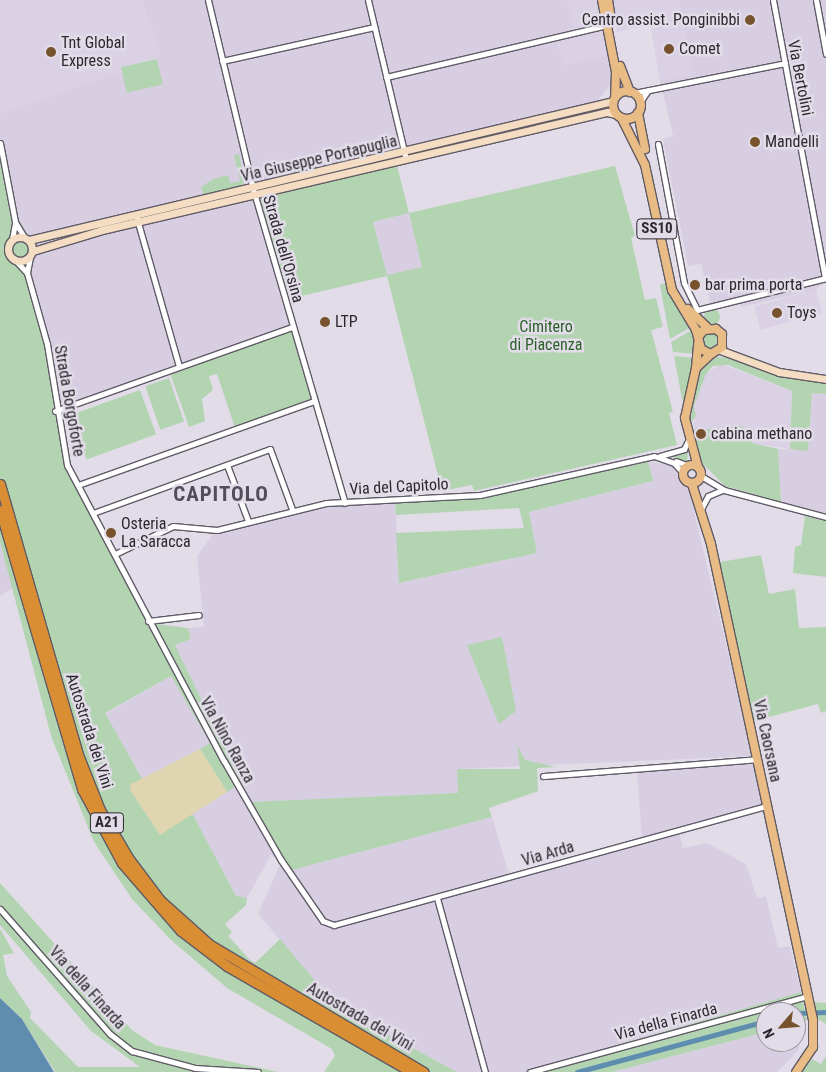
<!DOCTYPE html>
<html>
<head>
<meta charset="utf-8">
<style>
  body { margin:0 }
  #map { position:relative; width:826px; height:1072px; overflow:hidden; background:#e2dce9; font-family:"Roboto Condensed",sans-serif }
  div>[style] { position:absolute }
  .commercial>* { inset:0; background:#dad1e5; transform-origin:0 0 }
  .built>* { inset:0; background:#d7cee2; transform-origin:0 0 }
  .green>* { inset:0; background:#b3d4b1; transform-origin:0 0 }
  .round { border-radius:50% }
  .sand>* { inset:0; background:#dfd5b1 }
  .water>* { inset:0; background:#5e8daf }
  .canal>* { height:5px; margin:-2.5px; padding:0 2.5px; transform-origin:2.5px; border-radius:2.5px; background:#5e8daf }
  .roads { filter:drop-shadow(1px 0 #605b66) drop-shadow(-1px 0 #605b66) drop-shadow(0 1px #605b66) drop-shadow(0 -1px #605b66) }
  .street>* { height:5px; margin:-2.5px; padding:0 2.5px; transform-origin:2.5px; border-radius:2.5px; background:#fff }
  .secondary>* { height:7px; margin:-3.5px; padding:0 3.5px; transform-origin:3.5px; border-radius:3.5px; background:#f4ddc2 }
  .secondary>.ring { margin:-3.5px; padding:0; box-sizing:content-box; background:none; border:7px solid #f4ddc2; border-radius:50% }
  .primary>* { height:8px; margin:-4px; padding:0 4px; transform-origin:4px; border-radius:4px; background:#e9bb85 }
  .primary>.ring { margin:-4px; padding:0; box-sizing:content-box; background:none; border:8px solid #e9bb85; border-radius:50% }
  .highway>* { height:9px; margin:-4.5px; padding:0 4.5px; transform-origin:4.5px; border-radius:4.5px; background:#da8e34 }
  .dots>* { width:14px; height:14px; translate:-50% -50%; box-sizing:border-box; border:2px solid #e2dce9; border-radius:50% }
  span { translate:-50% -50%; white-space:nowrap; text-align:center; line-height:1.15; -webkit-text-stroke:5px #e2dce9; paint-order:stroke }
  .shield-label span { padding:1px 4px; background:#e2dce9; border:1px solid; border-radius:4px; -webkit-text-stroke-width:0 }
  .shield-label { font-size:15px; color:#2c292e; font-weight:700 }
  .poi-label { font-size:16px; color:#2c292e }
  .right { translate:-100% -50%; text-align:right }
  .left { translate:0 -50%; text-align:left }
  .street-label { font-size:16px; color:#2c292e }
  .park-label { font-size:16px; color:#2c6029 }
  .district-label { font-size:21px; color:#524d58; font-weight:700; letter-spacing:1px }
  .north { position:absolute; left:756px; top:1002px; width:50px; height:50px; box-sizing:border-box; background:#e2dce9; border:1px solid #99949e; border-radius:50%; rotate:243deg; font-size:14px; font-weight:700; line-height:20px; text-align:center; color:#2c292e }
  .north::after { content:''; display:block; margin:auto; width:18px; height:22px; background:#77532d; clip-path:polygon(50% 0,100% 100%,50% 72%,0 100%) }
</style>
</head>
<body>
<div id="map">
  <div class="commercial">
    <div style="clip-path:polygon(0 0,141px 0,160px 52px,157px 59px,0 113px)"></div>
    <div style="clip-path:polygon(567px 0,600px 0,611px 55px,563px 66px,556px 36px,574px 32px)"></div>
    <div style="clip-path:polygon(610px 0,678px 0,693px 74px,660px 80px,650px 25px,617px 32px)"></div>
    <div style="left:816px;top:290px;width:24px;height:64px;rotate:75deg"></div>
    <div style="clip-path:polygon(721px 364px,792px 391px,790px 449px,752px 443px,743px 426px,694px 430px,694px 406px,706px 374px)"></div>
  </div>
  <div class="built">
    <div style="clip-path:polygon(141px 0,567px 0,574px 32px,556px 37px,563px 65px,611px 55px,611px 84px,595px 104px,404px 157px,254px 191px,292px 327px,56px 411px,0 138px,0 113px,157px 59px,160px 52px)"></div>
    <div style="clip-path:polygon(678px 0,826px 0,826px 279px,816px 290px,741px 307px,739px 300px,711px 306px,701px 264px,688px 266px,663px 139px,673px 136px,660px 80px,693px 74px)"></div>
    <div style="left:409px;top:213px;width:56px;height:37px;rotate:76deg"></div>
    <div style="clip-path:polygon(812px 393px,826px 394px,826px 514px,781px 502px,778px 449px,808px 450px)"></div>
    <div style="clip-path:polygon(648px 461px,672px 466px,689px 491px,753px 756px,458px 769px,458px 793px,252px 802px,288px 871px,492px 817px,510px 877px,642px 841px,637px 771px,754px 764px,764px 804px,679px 833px,683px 848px,707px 843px,746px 864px,757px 898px,766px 896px,778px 948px,790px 946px,801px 992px,524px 1072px,457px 1072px,337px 1007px,258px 914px,281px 862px,271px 855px,247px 898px,236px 896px,192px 813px,242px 783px,175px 645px,191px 639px,188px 628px,204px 627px,197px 556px,217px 529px,325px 504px,395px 501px,400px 583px,537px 553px,529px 512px,653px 481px)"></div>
    <div style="clip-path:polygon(0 542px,14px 587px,0 596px)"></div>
    <div style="left:171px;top:676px;width:78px;height:76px;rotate:60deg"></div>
    <div style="clip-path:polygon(796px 1024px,801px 1039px,798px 1051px,777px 1072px,612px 1072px,766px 1032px,766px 1042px,796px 1042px)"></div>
  </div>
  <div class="green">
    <div style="left:157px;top:59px;width:26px;height:37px;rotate:77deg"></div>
    <div style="clip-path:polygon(0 138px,15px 213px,34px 245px,29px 264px,31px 287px,47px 343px,67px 465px,148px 623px,188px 628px,191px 639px,175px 645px,242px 783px,227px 792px,200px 749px,210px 743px,171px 676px,105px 713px,144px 782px,131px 785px,170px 828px,192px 813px,236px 896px,247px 898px,246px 905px,225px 924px,232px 932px,228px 936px,250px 960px,255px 963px,280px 939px,337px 1007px,457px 1072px,324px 1072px,335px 1056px,332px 1049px,227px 988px,171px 940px,132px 899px,94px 842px,51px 736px,0 542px)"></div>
    <div style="clip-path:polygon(239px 154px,246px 187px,204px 197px,201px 187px,213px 179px,228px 175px,230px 183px,240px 181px,234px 155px)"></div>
    <div style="clip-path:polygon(evenodd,396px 162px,409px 213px,615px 166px,635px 236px,631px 238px,645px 300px,656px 298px,663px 327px,651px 330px,673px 412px,669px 413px,677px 445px,474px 491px,472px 485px,442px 491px,387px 276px,284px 300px,255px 195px,396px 162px,409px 213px,422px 267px,387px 275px,373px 222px,409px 213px)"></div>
    <div style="clip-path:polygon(666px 283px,691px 327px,670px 339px,660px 285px)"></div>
    <div class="round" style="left:704px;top:309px;width:16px;height:16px"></div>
    <div style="clip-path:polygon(292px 327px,314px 401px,235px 428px,217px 374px,209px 376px,213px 390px,202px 399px,205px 421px,189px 427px,169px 370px)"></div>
    <div style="clip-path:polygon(692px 330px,695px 354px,673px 352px,671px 342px)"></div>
    <div class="round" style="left:703px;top:332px;width:16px;height:16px"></div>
    <div style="clip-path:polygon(674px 356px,694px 358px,685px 402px,682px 399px)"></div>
    <div style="clip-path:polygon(717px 357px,737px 358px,781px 377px,826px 383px,826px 394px,812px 393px,808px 451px,790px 449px,792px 391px,728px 365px,713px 366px,706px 374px,694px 406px,696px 416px,690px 423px,700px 369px)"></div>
    <div style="left:169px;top:378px;width:46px;height:25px;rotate:71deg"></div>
    <div style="left:140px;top:390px;width:47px;height:74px;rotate:70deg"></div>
    <div style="clip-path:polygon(743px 426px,752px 443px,778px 449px,781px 502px,725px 486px,702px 463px,694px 430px)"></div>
    <div style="clip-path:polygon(688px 450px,687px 463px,668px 455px)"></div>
    <div style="clip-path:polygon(648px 461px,653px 481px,529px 512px,537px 553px,399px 583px,396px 533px,524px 528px,519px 508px,396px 515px,395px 501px,516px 490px)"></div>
    <div style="clip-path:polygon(805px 516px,826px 521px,826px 577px,793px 573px,795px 547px,801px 545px)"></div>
    <div style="clip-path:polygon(761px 555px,769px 594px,795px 589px,799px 628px,826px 627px,826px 711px,821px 713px,818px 704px,753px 721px,720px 562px)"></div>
    <div style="clip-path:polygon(502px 637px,516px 711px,499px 724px,467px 645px)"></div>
    <div style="clip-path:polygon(517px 745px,525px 760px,556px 767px,537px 768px,538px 791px,489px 808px,492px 817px,288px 871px,251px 802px,458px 793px,457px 769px,520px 769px)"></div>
    <div style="clip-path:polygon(0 883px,132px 1030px,155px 1045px,278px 1072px,55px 1072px,22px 1019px,0 998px,0 929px,14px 953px,3px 955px,7px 976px,31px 1012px,30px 1018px,78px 1067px,140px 1067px,91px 1031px,0 925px)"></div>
    <div style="clip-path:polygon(801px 992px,807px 1020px,799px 1024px,796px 1012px,766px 1012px,766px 1032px,612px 1072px,524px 1072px)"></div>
    <div style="clip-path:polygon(814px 1002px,826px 1003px,826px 1024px,818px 1019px)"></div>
    <div style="clip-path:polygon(826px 1056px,826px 1072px,802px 1072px,812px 1059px,821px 1064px)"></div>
  </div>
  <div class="sand">
    <div style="clip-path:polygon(200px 749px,227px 792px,160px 835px,130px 790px,131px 784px)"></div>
  </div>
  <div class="water">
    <div style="clip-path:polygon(0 998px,22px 1019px,54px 1072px,0 1072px)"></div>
  </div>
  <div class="canal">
    <div style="left:796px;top:1013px;width:30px;rotate:-2deg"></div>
    <div style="left:577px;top:1072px;width:196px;rotate:-15.1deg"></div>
  </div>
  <div class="roads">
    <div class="street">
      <div style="left:208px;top:0;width:194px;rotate:76.6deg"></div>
      <div style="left:253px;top:189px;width:327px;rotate:73.7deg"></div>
      <div style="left:368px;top:0;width:163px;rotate:76.6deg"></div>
      <div style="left:773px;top:0;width:283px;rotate:79.4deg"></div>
      <div style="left:816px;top:0;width:55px;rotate:79.5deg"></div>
      <div style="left:222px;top:61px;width:156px;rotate:-12.6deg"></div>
      <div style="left:386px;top:77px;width:227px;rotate:-13.2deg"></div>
      <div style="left:634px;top:93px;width:154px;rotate:-11.2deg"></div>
      <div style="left:640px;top:102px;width:14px;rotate:-56deg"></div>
      <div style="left:0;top:143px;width:80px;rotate:79.2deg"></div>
      <div style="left:15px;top:222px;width:17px;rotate:59deg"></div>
      <div style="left:658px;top:144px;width:141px;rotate:79.4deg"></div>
      <div style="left:684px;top:283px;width:30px;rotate:64deg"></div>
      <div style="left:697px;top:310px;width:133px;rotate:-13.9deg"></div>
      <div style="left:137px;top:219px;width:153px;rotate:74.1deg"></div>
      <div style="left:12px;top:239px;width:16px;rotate:-79deg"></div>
      <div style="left:30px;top:257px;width:16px;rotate:101deg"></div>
      <div style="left:27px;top:273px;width:74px;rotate:74.3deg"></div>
      <div style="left:47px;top:344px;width:123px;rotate:80.6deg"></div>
      <div style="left:67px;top:465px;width:335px;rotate:62.1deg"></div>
      <div style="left:224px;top:761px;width:114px;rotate:60.1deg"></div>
      <div style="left:281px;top:860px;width:74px;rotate:55.5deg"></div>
      <div style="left:323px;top:921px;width:12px;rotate:20deg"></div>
      <div style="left:334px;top:925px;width:449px;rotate:-15.4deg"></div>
      <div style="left:16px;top:261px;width:16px;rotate:47deg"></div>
      <div style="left:55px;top:411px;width:251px;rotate:-19.5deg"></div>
      <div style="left:660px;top:456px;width:25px;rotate:-16deg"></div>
      <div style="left:684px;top:449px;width:11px;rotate:-63deg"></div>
      <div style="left:676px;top:461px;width:14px;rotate:21deg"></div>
      <div style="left:227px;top:465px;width:60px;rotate:69.4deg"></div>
      <div style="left:701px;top:476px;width:27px;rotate:31deg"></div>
      <div style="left:724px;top:490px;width:106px;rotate:14.8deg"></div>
      <div style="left:78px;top:485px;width:251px;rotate:-19.6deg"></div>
      <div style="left:701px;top:509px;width:15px;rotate:-62deg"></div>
      <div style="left:708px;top:496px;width:15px;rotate:-23deg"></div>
      <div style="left:93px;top:513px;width:188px;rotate:-19.9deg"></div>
      <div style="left:270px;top:449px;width:64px;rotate:69.9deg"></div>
      <div style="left:115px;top:554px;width:64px;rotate:-25.8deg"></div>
      <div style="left:173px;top:526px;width:44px;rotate:5.2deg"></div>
      <div style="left:217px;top:530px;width:112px;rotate:-13.9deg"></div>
      <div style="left:326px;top:503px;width:154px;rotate:-3deg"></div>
      <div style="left:480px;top:495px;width:178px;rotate:-12.6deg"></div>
      <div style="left:654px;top:456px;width:21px;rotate:19deg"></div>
      <div style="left:674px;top:463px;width:13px;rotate:48deg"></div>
      <div style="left:148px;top:621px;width:51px;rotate:-6.7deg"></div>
      <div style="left:543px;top:776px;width:215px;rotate:-4.5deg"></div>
      <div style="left:437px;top:898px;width:180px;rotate:74.6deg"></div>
      <div style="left:0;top:909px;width:167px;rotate:48.7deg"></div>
      <div style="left:110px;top:1034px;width:28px;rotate:38deg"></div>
      <div style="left:132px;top:1051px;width:65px;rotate:15.1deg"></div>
      <div style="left:195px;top:1068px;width:63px;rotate:3.6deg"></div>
      <div style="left:530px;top:1072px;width:288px;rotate:-15.3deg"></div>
    </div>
    <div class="secondary">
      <div class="ring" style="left:8px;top:237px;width:17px;height:17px"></div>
      <div style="left:29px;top:240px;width:600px;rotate:-13.39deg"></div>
      <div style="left:33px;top:251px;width:72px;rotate:-16.9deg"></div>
      <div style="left:102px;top:230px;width:519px;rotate:-13.15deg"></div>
      <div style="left:607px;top:112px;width:9px;rotate:13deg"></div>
      <div style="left:720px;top:350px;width:63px;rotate:20.4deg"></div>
      <div style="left:779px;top:372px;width:48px;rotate:8.5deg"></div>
    </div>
    <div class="primary">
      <div style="left:602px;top:0;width:73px;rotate:79deg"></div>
      <div style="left:616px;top:72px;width:25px;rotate:92deg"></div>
      <div style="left:608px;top:0;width:20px;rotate:81deg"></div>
      <div style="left:620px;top:66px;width:28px;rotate:69deg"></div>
      <div class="ring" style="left:613px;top:91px;width:20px;height:20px"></div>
      <div style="left:638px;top:113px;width:37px;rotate:79deg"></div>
      <div style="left:622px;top:119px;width:51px;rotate:63.4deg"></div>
      <div style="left:645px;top:165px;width:128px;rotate:77.8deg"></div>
      <div style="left:672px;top:290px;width:47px;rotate:59deg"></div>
      <div style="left:696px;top:330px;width:20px;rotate:75deg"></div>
      <div style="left:701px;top:349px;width:11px;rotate:27deg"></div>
      <div style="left:711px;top:354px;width:13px;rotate:-32deg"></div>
      <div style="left:722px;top:347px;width:13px;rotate:-90deg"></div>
      <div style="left:722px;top:334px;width:8px;rotate:-140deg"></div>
      <div style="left:716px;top:329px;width:12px;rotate:175deg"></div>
      <div style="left:704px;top:330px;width:8px;rotate:130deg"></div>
      <div style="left:688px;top:309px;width:28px;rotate:44deg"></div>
      <div style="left:696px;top:368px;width:25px;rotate:-85deg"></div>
      <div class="ring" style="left:683px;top:465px;width:10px;height:10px"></div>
      <div style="left:698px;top:467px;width:51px;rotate:-104.9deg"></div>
      <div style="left:685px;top:418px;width:51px;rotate:-77.6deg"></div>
      <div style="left:696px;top:368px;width:21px;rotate:-43deg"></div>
      <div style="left:692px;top:484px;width:63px;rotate:72.4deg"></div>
      <div style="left:711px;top:544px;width:487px;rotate:77.9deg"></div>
      <div style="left:813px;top:1020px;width:27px;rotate:90deg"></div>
      <div style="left:813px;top:1047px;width:30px;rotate:124deg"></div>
    </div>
    <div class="highway">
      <div style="left:0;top:484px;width:284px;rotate:73.9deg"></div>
      <div style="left:79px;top:757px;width:57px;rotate:68.4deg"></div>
      <div style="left:100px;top:810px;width:57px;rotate:59.4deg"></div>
      <div style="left:129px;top:859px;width:51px;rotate:52.9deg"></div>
      <div style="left:160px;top:900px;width:66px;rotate:41.9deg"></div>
      <div style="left:209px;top:944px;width:250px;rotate:30.8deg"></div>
      <div style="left:0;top:510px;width:291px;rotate:73.6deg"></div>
      <div style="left:82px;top:789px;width:84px;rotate:61.6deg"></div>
      <div style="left:122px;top:863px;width:90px;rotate:49.1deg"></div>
      <div style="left:181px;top:931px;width:58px;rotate:37.3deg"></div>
      <div style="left:227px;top:966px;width:212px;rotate:29.9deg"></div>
    </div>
  </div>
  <div class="dots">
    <div style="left:750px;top:20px;background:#77532d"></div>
    <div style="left:669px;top:49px;background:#77532d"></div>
    <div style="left:51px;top:52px;background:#77532d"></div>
    <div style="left:755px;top:142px;background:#77532d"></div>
    <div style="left:695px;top:285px;background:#77532d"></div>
    <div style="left:777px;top:313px;background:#77532d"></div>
    <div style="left:325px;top:322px;background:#77532d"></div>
    <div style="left:701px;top:434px;background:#77532d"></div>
    <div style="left:111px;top:533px;background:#77532d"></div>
  </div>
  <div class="shield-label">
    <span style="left:657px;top:229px">SS10</span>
    <span style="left:107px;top:823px">A21</span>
  </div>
  <div class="poi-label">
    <span class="right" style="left:740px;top:20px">Centro assist. Ponginibbi</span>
    <span class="left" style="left:61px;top:52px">Tnt Global<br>Express</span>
    <span class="left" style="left:679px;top:49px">Comet</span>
    <span class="left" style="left:765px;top:142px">Mandelli</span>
    <span class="left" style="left:705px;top:285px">bar prima porta</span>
    <span class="left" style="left:787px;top:313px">Toys</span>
    <span class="left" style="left:335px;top:322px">LTP</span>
    <span class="left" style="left:711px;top:434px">cabina methano</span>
    <span class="left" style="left:121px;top:533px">Osteria<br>La Saracca</span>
  </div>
  <div class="street-label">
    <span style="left:800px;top:78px;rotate:79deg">Via Bertolini</span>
    <span style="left:319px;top:159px;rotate:-13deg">Via Giuseppe Portapuglia</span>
    <span style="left:283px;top:249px;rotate:74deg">Strada dell'Orsina</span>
    <span style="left:69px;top:401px;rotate:80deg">Strada Borgoforte</span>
    <span style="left:399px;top:487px;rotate:-3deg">Via del Capitolo</span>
    <span style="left:89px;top:731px;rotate:72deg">Autostrada dei Vini</span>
    <span style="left:227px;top:740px;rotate:61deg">Via Nino Ranza</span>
    <span style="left:767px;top:741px;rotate:78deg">Via Caorsana</span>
    <span style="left:548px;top:854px;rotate:-16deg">Via Arda</span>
    <span style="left:87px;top:988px;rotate:48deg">Via della Finarda</span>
    <span style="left:360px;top:1017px;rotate:30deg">Autostrada dei Vini</span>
    <span style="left:666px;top:1022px;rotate:-15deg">Via della Finarda</span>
  </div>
  <div class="park-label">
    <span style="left:546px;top:336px">Cimitero<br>di Piacenza</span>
  </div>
  <div class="district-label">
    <span style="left:221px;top:494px">CAPITOLO</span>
  </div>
  <div class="north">N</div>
</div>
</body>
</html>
